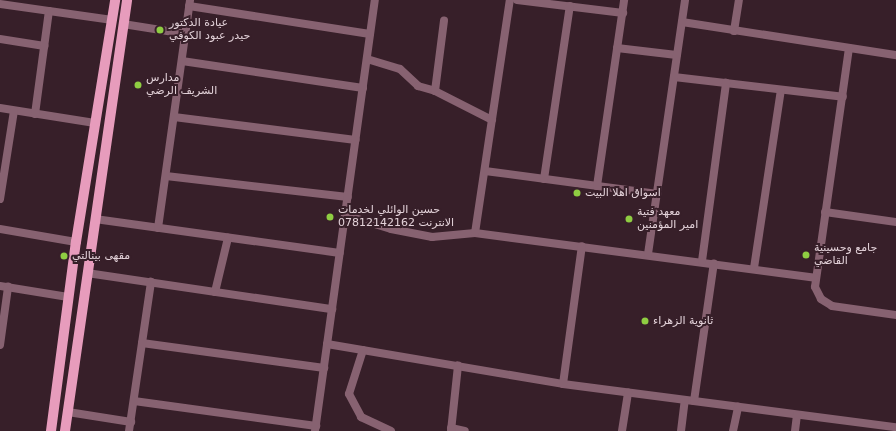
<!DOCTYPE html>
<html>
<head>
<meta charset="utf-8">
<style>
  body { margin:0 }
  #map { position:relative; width:896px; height:431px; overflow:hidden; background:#371f29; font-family:"DejaVu Sans","Noto Sans Arabic",sans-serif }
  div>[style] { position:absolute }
  .minor>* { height:8px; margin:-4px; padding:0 4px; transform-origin:4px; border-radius:4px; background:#876271 }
  .major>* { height:10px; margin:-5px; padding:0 5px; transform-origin:5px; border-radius:5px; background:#e79cbc }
  .dots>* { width:11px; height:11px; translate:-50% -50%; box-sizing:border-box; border:2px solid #371f29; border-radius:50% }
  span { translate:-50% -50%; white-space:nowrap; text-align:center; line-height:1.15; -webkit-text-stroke:4px #371f29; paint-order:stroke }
  .poi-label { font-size:11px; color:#e3d2d9 }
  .left { translate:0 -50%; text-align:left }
</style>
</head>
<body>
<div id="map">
  <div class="minor">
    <div style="left:517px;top:0;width:107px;rotate:7deg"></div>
    <div style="left:0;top:4px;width:49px;rotate:8.1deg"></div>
    <div style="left:189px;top:6px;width:183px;rotate:8.8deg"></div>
    <div style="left:682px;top:22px;width:217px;rotate:8.8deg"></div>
    <div style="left:123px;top:24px;width:64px;rotate:9deg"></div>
    <div style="left:734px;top:31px;width:31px;rotate:-81deg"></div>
    <div style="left:0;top:39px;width:45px;rotate:9deg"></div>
    <div style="left:617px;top:48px;width:60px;rotate:6.7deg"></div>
    <div style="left:849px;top:48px;width:241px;rotate:98.1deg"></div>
    <div style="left:815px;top:287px;width:13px;rotate:63deg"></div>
    <div style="left:821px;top:299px;width:13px;rotate:32deg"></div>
    <div style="left:832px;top:306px;width:65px;rotate:8deg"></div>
    <div style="left:367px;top:59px;width:34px;rotate:17deg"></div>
    <div style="left:400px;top:69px;width:25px;rotate:43deg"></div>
    <div style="left:418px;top:86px;width:18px;rotate:16deg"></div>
    <div style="left:435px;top:91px;width:64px;rotate:27deg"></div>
    <div style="left:182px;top:61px;width:183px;rotate:8.5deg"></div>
    <div style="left:674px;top:77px;width:170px;rotate:6.7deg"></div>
    <div style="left:435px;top:91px;width:71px;rotate:-82.7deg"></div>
    <div style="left:0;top:108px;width:96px;rotate:9deg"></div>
    <div style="left:35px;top:114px;width:104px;rotate:-82.3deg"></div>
    <div style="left:49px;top:11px;width:64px;rotate:8.1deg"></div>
    <div style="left:174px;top:117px;width:183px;rotate:7.2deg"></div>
    <div style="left:485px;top:171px;width:174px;rotate:7.6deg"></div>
    <div style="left:166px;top:176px;width:183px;rotate:6.6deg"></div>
    <div style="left:544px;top:179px;width:175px;rotate:-81.5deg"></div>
    <div style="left:597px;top:186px;width:188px;rotate:-81.7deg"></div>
    <div style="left:0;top:199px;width:89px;rotate:-81deg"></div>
    <div style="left:825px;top:212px;width:72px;rotate:8deg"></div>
    <div style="left:345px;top:215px;width:48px;rotate:16.9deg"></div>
    <div style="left:391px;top:229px;width:42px;rotate:11deg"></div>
    <div style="left:432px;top:237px;width:43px;rotate:-5.3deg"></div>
    <div style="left:475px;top:233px;width:343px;rotate:7.5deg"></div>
    <div style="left:95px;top:219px;width:247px;rotate:7.9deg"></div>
    <div style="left:158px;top:228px;width:230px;rotate:-82deg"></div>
    <div style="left:0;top:229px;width:77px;rotate:9.7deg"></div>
    <div style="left:475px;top:233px;width:236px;rotate:-81.5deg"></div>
    <div style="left:648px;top:254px;width:257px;rotate:-81.7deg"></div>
    <div style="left:702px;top:261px;width:180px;rotate:-82.3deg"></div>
    <div style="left:754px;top:268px;width:180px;rotate:-81.4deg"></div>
    <div style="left:87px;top:273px;width:248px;rotate:8.4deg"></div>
    <div style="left:0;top:286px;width:69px;rotate:9.2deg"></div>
    <div style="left:215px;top:292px;width:56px;rotate:-76.5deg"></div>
    <div style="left:142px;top:343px;width:184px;rotate:7.8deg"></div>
    <div style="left:327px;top:344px;width:239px;rotate:9.6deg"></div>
    <div style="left:563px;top:384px;width:336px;rotate:7.4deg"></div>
    <div style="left:0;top:345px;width:59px;rotate:-82.1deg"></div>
    <div style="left:363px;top:350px;width:46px;rotate:107.7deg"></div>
    <div style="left:349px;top:394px;width:26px;rotate:62deg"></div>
    <div style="left:361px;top:417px;width:33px;rotate:25deg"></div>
    <div style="left:563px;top:384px;width:139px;rotate:-82.2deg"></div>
    <div style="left:134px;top:401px;width:184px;rotate:7.8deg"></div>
    <div style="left:694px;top:401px;width:139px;rotate:-81.8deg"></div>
    <div style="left:68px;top:412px;width:64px;rotate:9deg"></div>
    <div style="left:451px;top:428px;width:14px;rotate:12deg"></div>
    <div style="left:129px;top:431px;width:151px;rotate:-81.6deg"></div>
    <div style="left:315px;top:431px;width:435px;rotate:-82.1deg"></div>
    <div style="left:451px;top:431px;width:66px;rotate:-83.9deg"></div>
    <div style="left:622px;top:431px;width:39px;rotate:-81deg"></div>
    <div style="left:681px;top:431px;width:31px;rotate:-83deg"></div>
    <div style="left:733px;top:431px;width:25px;rotate:-78deg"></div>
    <div style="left:795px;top:431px;width:16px;rotate:-83deg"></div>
  </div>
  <div class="major">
    <div style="left:51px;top:431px;width:191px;rotate:-82.5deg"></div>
    <div style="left:76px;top:242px;width:245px;rotate:-80.8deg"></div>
    <div style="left:65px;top:431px;width:435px;rotate:-81.8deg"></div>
  </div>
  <div class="dots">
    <div style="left:160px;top:30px;background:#8fcd42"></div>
    <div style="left:138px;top:85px;background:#8fcd42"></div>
    <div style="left:577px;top:193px;background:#8fcd42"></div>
    <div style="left:330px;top:217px;background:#8fcd42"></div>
    <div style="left:629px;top:219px;background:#8fcd42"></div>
    <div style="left:806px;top:255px;background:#8fcd42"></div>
    <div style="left:64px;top:256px;background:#8fcd42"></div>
    <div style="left:645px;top:321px;background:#8fcd42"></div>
  </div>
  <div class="poi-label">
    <span class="left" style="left:169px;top:30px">عيادة الدكتور<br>حيدر عبود الكوفي</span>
    <span class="left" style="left:146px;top:85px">مدارس<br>الشريف الرضي</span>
    <span class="left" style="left:585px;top:193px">اسواق اهلا البيت</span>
    <span class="left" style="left:338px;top:217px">حسين الوائلي لخدمات<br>الانترنت 07812142162</span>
    <span class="left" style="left:637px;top:219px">معهد فتية<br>امير المؤمنين</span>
    <span class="left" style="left:814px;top:255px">جامع وحسينية<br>القاضي</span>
    <span class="left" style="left:72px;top:256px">مقهى بينالتي</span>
    <span class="left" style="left:653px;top:321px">ثانوية الزهراء</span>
  </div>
</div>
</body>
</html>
